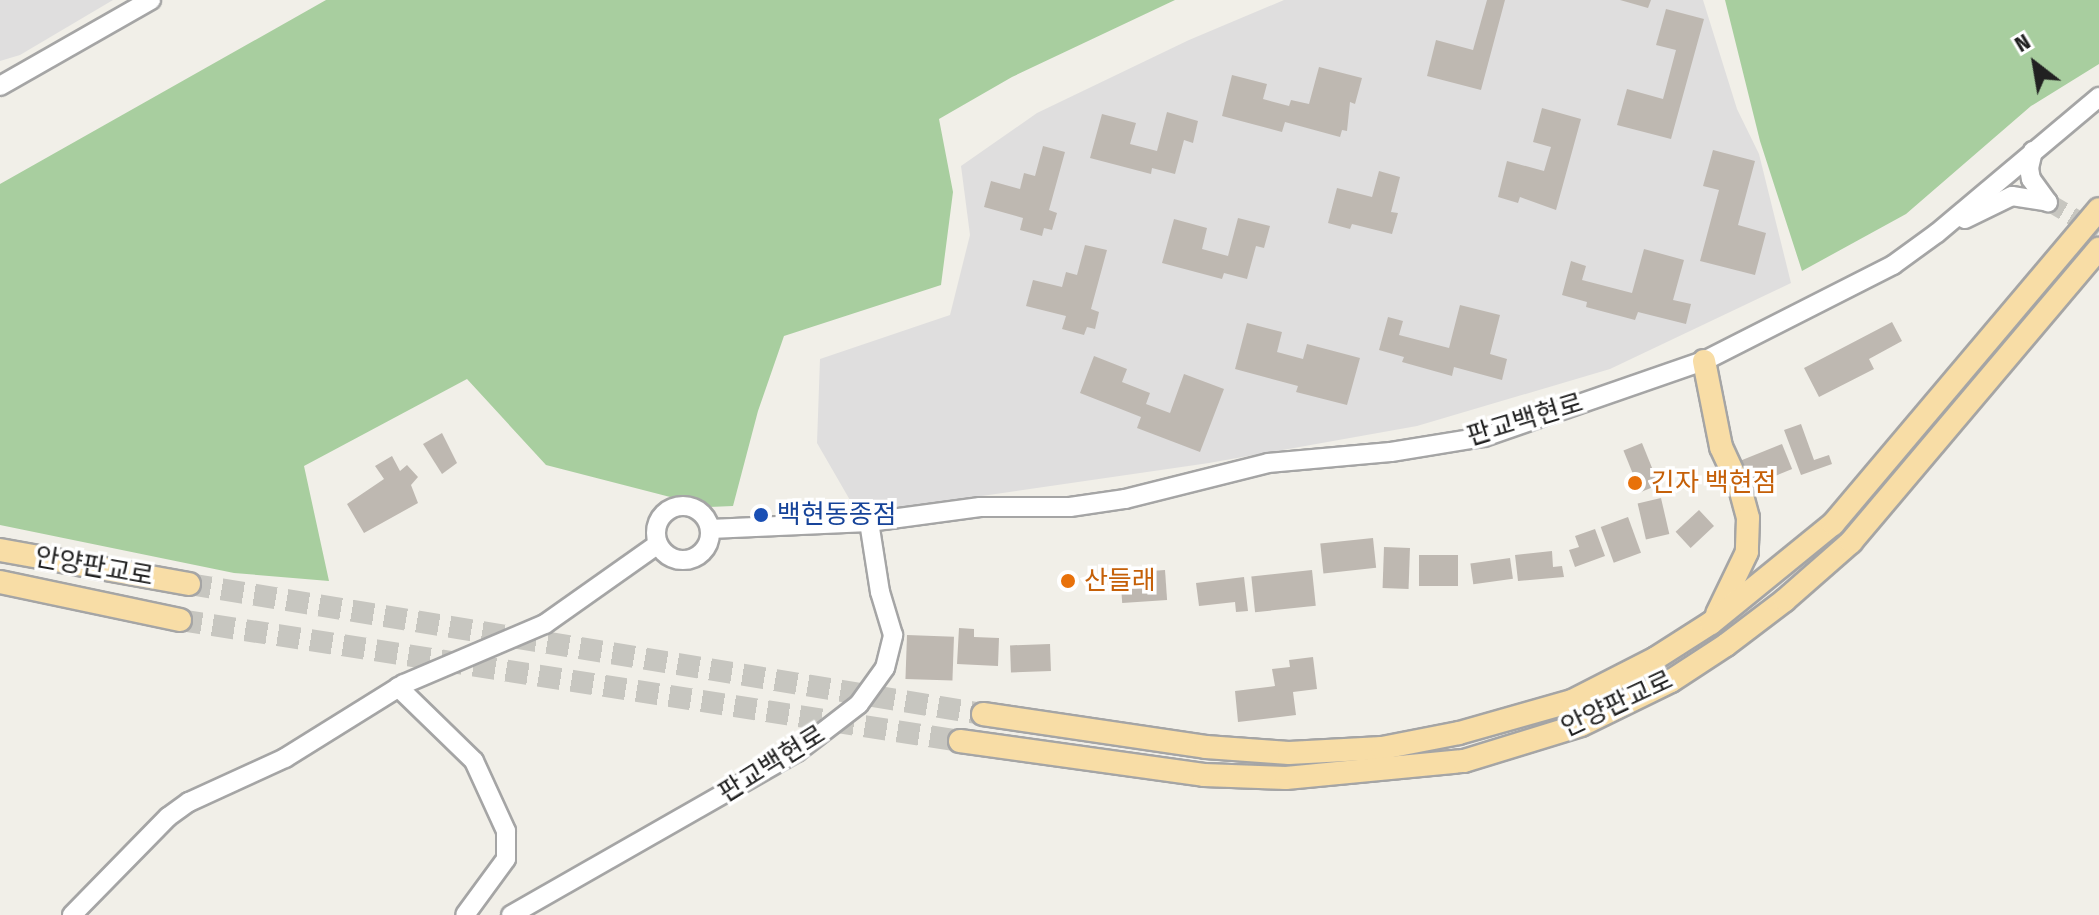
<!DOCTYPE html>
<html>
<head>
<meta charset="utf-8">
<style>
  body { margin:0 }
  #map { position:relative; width:2099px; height:915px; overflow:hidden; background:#f1efe8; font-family:"Fira Sans Condensed","Noto Sans KR",sans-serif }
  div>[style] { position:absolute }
  .residential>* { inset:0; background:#dfdede }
  .forest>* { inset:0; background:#a8ce9f }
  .building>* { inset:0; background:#beb8b1; transform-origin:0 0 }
  .minor-tunnel>* { height:18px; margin-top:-9px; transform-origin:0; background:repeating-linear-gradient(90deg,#c7c6c0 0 18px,transparent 0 27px) }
  .major-tunnel>* { height:22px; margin-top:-11px; transform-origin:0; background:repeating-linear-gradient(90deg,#c7c6c0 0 22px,transparent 0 33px) }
  .roads { filter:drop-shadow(2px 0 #a5a5a5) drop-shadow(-2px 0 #a5a5a5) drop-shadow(0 2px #a5a5a5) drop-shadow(0 -2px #a5a5a5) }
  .minor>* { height:18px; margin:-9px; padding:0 9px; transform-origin:9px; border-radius:9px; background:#fff }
  .minor>.ring { margin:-9px; padding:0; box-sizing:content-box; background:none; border:18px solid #fff; border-radius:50% }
  .major>* { height:22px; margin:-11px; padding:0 11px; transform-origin:11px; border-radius:11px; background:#f8dda6 }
  .dots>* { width:22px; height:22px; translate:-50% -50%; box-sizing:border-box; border:4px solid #fff; border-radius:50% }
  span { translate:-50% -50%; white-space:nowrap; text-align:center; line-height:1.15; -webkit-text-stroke:7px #fff; paint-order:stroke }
  .street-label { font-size:26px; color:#212121 }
  .food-label { font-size:26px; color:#c56008 }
  .left { translate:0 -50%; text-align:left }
  .transit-label { font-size:26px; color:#164399 }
  .north { position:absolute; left:1995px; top:24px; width:80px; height:80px; -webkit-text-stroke:6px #fff; paint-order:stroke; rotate:329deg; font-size:22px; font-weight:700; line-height:32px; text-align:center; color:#212121 }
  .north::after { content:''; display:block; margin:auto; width:28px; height:36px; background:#212121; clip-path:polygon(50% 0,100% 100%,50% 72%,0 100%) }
</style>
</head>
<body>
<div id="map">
  <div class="residential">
    <div style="clip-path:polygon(0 0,113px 0,20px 55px,0 61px)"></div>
    <div style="clip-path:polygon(1284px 0,1703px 0,1737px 109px,1759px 154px,1791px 283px,1610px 369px,1417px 426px,1209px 463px,858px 514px,817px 443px,820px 359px,950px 315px,970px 235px,961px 166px,1037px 113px,1189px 40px)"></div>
  </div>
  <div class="forest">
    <div style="clip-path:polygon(326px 0,1175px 0,1012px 77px,939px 119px,953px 192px,941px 285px,784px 336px,758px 411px,733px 506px,709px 507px,546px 465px,467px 379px,304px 466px,329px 581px,234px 573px,0 525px,0 184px)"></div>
    <div style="clip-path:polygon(1725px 0,2099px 0,2099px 64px,2031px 106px,1906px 214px,1802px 271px,1760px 141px)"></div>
  </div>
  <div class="building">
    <div style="clip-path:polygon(1487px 0,1505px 0,1481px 90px,1427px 76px,1436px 40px,1473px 50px)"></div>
    <div style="clip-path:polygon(1620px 0,1651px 0,1648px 8px)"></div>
    <div style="clip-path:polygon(1666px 9px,1704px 19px,1671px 139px,1617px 125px,1627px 89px,1663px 99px,1676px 50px,1656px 45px)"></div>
    <div style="clip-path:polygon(1319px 67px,1362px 78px,1355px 104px,1350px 102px,1347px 131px,1342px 130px,1340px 137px,1285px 122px,1282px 132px,1222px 116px,1232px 75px,1267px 84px,1263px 99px,1289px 106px,1291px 100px,1309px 104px)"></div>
    <div style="clip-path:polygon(1542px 108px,1581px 119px,1556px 210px,1520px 197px,1518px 203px,1498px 197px,1507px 161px,1544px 171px,1551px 147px,1533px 142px)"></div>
    <div style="clip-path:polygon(1167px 112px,1198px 121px,1193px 143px,1184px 140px,1175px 174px,1152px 168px,1151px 174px,1090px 158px,1102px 114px,1136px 123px,1130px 144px,1157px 151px)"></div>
    <div style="clip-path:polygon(1043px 146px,1065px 152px,1049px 210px,1057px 213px,1052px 230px,1044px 228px,1042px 236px,1020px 230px,1023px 218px,984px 207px,991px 181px,1020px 189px,1024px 173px,1035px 176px)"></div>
    <div style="clip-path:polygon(1713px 150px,1755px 161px,1738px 225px,1766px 233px,1755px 275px,1700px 261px,1719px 190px,1703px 186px)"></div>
    <div style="clip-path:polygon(1379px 171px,1400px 177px,1391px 212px,1398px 213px,1392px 234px,1352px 224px,1350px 229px,1328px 223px,1337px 188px,1372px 197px)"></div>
    <div style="clip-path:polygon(1238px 218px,1270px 226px,1264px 248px,1256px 246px,1247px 279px,1224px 273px,1222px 279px,1162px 263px,1174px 219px,1207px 228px,1202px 249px,1228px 256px)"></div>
    <div style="clip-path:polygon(1085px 245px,1107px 250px,1091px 309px,1099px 312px,1095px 329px,1087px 327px,1084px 335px,1062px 329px,1066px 316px,1026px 306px,1033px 280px,1062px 287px,1066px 272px,1077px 275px)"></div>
    <div style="clip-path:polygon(1644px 249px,1684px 260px,1673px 300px,1691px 304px,1686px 324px,1638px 312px,1635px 320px,1586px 307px,1587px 302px,1562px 295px,1571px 261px,1586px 266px,1582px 280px,1632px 293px)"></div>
    <div style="clip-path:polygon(1460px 305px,1500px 315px,1490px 354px,1507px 359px,1502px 380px,1454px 367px,1452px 376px,1402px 362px,1404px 357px,1379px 350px,1388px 317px,1403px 321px,1399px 335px,1449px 348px)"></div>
    <div style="clip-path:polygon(1892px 322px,1902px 341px,1869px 359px,1874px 369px,1819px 397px,1804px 368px)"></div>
    <div style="clip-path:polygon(1247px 323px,1282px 332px,1277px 352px,1303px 359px,1307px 344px,1360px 358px,1347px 405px,1296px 392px,1298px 386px,1235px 369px)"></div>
    <div style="clip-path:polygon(1094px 356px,1127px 369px,1122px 382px,1150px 393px,1146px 404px,1170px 413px,1184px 374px,1224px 389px,1200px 452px,1137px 428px,1141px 417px,1080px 393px)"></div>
    <div style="clip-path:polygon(1801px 424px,1814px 460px,1829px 455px,1832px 464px,1801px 475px,1784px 430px)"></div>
    <div style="clip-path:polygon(442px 433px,457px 463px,442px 474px,423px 444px)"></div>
    <div style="left:1642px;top:443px;width:45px;height:20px;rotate:68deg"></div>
    <div style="left:1782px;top:444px;width:27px;height:45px;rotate:68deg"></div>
    <div style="clip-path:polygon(392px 456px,400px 471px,407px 465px,418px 477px,411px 485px,418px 503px,364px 533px,347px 504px,384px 479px,375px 466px)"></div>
    <div style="left:1661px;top:498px;width:37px;height:24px;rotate:77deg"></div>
    <div style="left:1699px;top:510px;width:22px;height:32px;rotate:47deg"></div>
    <div style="left:1628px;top:517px;width:38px;height:29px;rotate:70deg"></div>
    <div style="clip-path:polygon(1595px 529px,1605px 556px,1575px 567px,1569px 550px,1579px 547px,1575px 536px)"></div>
    <div style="left:1373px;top:538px;width:30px;height:53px;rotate:84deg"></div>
    <div style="left:1384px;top:547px;width:26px;height:41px;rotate:2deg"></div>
    <div style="clip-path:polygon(1552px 551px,1553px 567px,1562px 566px,1564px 577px,1518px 581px,1515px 555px)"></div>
    <div style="left:1419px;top:555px;width:39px;height:31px"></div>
    <div style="left:1510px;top:558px;width:21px;height:40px;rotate:82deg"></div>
    <div style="left:1165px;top:570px;width:30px;height:45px;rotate:86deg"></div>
    <div style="left:1312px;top:570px;width:36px;height:61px;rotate:84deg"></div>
    <div style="clip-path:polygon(1244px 577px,1248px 611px,1236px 612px,1235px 602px,1199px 606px,1196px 583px)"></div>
    <div style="clip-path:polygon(959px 628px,974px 629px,974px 637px,999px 638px,998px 666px,957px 664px)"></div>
    <div style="left:907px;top:635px;width:47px;height:44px;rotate:2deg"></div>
    <div style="left:1050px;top:644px;width:27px;height:40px;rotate:88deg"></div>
    <div style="clip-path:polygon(1313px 657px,1317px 689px,1293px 692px,1296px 715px,1238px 722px,1235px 691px,1275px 686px,1272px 669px,1290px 667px,1289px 660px)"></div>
  </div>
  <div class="minor-tunnel">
    <div style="left:2048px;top:202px;width:59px;rotate:30.5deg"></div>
  </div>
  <div class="major-tunnel">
    <div style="left:189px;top:584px;width:805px;rotate:9.3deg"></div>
    <div style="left:180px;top:620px;width:789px;rotate:8.82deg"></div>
  </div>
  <div class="roads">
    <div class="minor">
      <div style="left:0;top:86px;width:174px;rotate:-29.7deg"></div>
      <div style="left:2033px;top:151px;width:17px;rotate:103deg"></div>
      <div style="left:2029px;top:168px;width:11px;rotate:80deg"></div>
      <div style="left:2031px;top:179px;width:29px;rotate:54deg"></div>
      <div style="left:1965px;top:219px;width:52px;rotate:-26.1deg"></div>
      <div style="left:2012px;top:196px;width:36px;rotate:9deg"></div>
      <div class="ring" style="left:656px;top:506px;width:36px;height:36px"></div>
      <div style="left:710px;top:529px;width:159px;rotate:-2.5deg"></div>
      <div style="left:869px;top:522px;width:112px;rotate:-7.7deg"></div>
      <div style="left:980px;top:507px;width:90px"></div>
      <div style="left:1070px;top:507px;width:56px;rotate:-8.3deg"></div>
      <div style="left:1125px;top:499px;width:147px;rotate:-14.1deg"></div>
      <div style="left:1268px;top:463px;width:123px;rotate:-5.1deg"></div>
      <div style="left:1391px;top:452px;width:94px;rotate:-9.2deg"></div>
      <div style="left:1484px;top:437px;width:233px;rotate:-19.1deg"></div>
      <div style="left:1704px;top:361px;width:212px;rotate:-26.9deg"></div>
      <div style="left:1893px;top:265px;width:54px;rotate:-36deg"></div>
      <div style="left:1937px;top:233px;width:212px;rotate:-40deg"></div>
      <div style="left:398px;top:687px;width:106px;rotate:44.2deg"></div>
      <div style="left:474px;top:761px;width:77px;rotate:65.4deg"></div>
      <div style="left:506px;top:831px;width:28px;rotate:90deg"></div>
      <div style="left:506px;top:859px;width:69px;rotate:126.2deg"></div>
      <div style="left:72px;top:915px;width:137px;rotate:-45.6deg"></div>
      <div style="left:168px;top:817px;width:26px;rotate:-36deg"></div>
      <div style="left:189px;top:802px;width:106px;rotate:-24.6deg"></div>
      <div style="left:285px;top:758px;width:140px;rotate:-31.9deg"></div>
      <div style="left:404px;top:684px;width:153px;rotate:-23.1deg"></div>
      <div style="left:545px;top:624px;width:138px;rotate:-35.3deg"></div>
      <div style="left:511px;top:915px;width:329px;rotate:-29.7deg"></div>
      <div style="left:797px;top:752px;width:78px;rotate:-37.7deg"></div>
      <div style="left:859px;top:704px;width:44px;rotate:-54.2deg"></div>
      <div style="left:885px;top:668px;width:34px;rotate:-76deg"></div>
      <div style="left:893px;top:635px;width:45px;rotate:-106.8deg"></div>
      <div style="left:880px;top:592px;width:71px;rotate:-98.9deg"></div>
    </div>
    <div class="major">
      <div style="left:1704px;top:361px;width:88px;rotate:78.8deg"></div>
      <div style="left:1721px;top:447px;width:45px;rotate:65.1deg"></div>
      <div style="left:1740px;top:488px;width:31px;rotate:75deg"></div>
      <div style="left:1748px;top:518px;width:34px;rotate:92deg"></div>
      <div style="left:1747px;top:552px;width:69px;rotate:115.8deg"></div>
      <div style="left:0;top:550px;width:192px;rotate:10.2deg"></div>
      <div style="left:0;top:582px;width:184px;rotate:11.9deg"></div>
      <div style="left:983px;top:714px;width:225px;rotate:8.4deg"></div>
      <div style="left:1206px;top:747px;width:83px;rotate:4.1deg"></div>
      <div style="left:1289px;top:753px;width:93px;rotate:-3.1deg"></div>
      <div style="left:1382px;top:748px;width:78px;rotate:-11deg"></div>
      <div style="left:1459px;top:733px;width:117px;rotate:-15.8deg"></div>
      <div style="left:1572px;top:701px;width:94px;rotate:-27.1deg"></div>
      <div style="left:1656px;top:658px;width:65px;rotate:-32.5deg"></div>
      <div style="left:1711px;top:623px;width:157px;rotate:-39.1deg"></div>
      <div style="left:1833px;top:524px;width:412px;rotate:-49.8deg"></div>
      <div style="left:960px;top:741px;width:246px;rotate:7.9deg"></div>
      <div style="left:1204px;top:775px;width:82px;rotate:2.1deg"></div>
      <div style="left:1286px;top:778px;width:179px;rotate:-5.5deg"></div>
      <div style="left:1464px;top:761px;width:122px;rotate:-17.1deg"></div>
      <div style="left:1581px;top:725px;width:100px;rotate:-26.1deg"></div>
      <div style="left:1671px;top:681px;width:66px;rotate:-33.2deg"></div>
      <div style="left:1726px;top:645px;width:74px;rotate:-37.3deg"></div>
      <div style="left:1785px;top:600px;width:88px;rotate:-41.3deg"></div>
      <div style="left:1851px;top:542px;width:384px;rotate:-49.8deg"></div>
    </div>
  </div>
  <div class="dots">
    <div style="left:1635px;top:483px;background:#e8710a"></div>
    <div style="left:761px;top:515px;background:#1a4fb4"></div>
    <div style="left:1068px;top:581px;background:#e8710a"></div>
  </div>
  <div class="street-label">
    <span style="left:1525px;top:420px;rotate:-17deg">판교백현로</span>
    <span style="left:94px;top:567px;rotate:10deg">안양판교로</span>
    <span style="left:1617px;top:704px;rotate:-25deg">안양판교로</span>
    <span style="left:772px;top:764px;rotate:-32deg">판교백현로</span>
  </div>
  <div class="food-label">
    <span class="left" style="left:1651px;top:483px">긴자 백현점</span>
    <span class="left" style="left:1084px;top:581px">산들래</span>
  </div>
  <div class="transit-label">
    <span class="left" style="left:777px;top:515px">백현동종점</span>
  </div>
  <div class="north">N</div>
</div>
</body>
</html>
